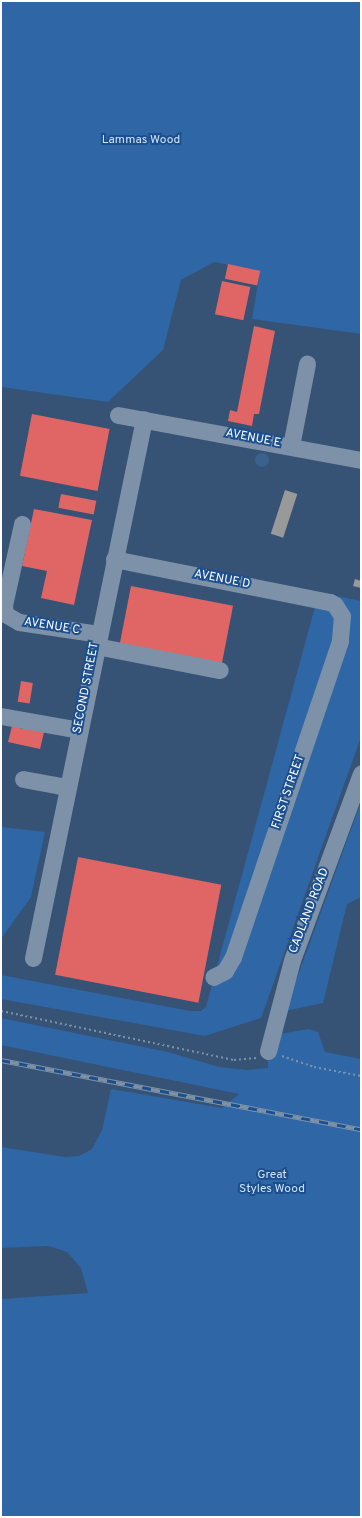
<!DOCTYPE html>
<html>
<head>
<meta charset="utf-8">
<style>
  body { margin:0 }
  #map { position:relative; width:362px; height:1518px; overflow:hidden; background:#365274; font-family:Overpass,sans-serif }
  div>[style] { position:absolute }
  .green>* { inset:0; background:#2f66a5 }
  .water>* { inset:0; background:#3b618d }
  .round { border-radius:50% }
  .shops>* { inset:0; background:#e06666; transform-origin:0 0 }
  .industry>* { inset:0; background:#999; transform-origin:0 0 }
  .path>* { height:2px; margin-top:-1px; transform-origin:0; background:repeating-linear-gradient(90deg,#7d92a8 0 2px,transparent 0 5px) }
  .minor>* { height:17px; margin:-8.5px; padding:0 8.5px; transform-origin:8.5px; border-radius:8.5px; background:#7d92a8 }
  .rail>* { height:4.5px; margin-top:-2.25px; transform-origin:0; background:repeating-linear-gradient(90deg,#1b4f8f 0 9px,#7e92a7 0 18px); box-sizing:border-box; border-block:1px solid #7e92a7 }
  span { translate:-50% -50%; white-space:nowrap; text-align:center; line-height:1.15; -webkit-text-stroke:4px #1b4f8f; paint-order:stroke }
  .park-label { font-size:12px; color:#cfe3fa }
  .street-label { font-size:12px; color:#fff }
  .frame { position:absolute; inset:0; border:2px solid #fff; pointer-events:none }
</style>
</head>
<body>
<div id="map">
  <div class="green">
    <div style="clip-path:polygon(1px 1px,361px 1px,361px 334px,252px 319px,260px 271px,214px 262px,181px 280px,163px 350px,108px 402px,1px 387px)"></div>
    <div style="clip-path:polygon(319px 592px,361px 601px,361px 737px,261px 1018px,205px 1036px,1px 999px,1px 975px,190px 1011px,201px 1011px,206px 1007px)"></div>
    <div style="clip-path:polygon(361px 802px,361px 897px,347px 904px,323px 1003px,285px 1011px)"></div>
    <div style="clip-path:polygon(1px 827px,45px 832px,31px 897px,1px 939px)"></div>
    <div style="clip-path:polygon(1px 1018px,168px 1052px,219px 1067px,247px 1070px,268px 1068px,267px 1036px,309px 1029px,318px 1032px,325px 1052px,361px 1059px,361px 1517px,1px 1517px,1px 1299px,88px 1293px,81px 1268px,67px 1252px,49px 1246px,1px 1248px,1px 1147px,65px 1157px,79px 1156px,92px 1149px,102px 1130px,111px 1089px,222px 1108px,239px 1094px,1px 1045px)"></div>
  </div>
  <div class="water">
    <div class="round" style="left:255px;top:453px;width:14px;height:14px"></div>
  </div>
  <div class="shops">
    <div style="left:228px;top:264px;width:33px;height:15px;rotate:12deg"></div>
    <div style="left:222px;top:281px;width:29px;height:34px;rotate:12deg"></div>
    <div style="clip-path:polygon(254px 326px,275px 331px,259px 414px,254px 414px,252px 426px,228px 421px,230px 410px,237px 412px)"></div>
    <div style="left:32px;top:414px;width:79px;height:63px;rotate:11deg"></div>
    <div style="left:61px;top:494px;width:36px;height:14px;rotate:11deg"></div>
    <div style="clip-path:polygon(34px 509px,92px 520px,74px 605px,41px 598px,47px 571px,22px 566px)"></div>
    <div style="left:131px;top:586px;width:104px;height:59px;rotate:11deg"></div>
    <div style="left:21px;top:681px;width:12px;height:21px;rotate:9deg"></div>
    <div style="clip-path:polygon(25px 723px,45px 728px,40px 749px,8px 742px,12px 726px,23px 729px)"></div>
    <div style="left:78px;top:857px;width:146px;height:120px;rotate:11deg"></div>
  </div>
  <div class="industry">
    <div style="left:285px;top:490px;width:13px;height:46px;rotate:18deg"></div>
    <div style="clip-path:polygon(355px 579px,361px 581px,361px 588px,353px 586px)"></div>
  </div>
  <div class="path">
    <div style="left:1px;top:1011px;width:238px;rotate:11.9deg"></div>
    <div style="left:234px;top:1060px;width:22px;rotate:-5deg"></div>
    <div style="left:282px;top:1056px;width:34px;rotate:19deg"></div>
    <div style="left:314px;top:1067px;width:48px;rotate:10.8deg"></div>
  </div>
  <div class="minor">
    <div style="left:118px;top:415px;width:247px;rotate:10.5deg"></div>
    <div style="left:291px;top:446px;width:84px;rotate:-79deg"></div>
    <div style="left:22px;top:524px;width:83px;rotate:102.5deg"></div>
    <div style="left:4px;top:605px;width:9px;rotate:84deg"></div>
    <div style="left:5px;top:614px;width:16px;rotate:30deg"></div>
    <div style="left:19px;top:622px;width:80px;rotate:8.6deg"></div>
    <div style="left:114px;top:559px;width:220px;rotate:11.3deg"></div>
    <div style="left:330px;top:602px;width:6px;rotate:31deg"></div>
    <div style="left:335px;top:605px;width:13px;rotate:58deg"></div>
    <div style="left:342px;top:616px;width:25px;rotate:95deg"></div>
    <div style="left:340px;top:641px;width:334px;rotate:108.7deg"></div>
    <div style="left:233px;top:957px;width:16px;rotate:120deg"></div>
    <div style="left:225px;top:971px;width:13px;rotate:153deg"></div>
    <div style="left:96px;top:646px;width:126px;rotate:11deg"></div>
    <div style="left:1px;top:716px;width:79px;rotate:10.2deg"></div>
    <div style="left:23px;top:779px;width:45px;rotate:10.3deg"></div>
    <div style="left:33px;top:958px;width:550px;rotate:-78.36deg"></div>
    <div style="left:268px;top:1051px;width:94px;rotate:-75.2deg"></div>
    <div style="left:292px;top:960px;width:199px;rotate:-69.7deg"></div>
  </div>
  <div class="rail">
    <div style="left:1px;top:1060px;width:367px;rotate:10.9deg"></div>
  </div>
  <div class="park-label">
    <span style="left:141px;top:141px">Lammas Wood</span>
    <span style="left:272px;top:1183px">Great<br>Styles Wood</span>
  </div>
  <div class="street-label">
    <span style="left:253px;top:439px;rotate:11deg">AVENUE E</span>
    <span style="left:222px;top:580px;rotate:11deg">AVENUE D</span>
    <span style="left:52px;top:627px;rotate:9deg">AVENUE C</span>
    <span style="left:87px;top:688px;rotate:-79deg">SECOND STREET</span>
    <span style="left:289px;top:792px;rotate:-71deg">FIRST STREET</span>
    <span style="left:310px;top:911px;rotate:-69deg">CADLAND ROAD</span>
  </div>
  <div class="frame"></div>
</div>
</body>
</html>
